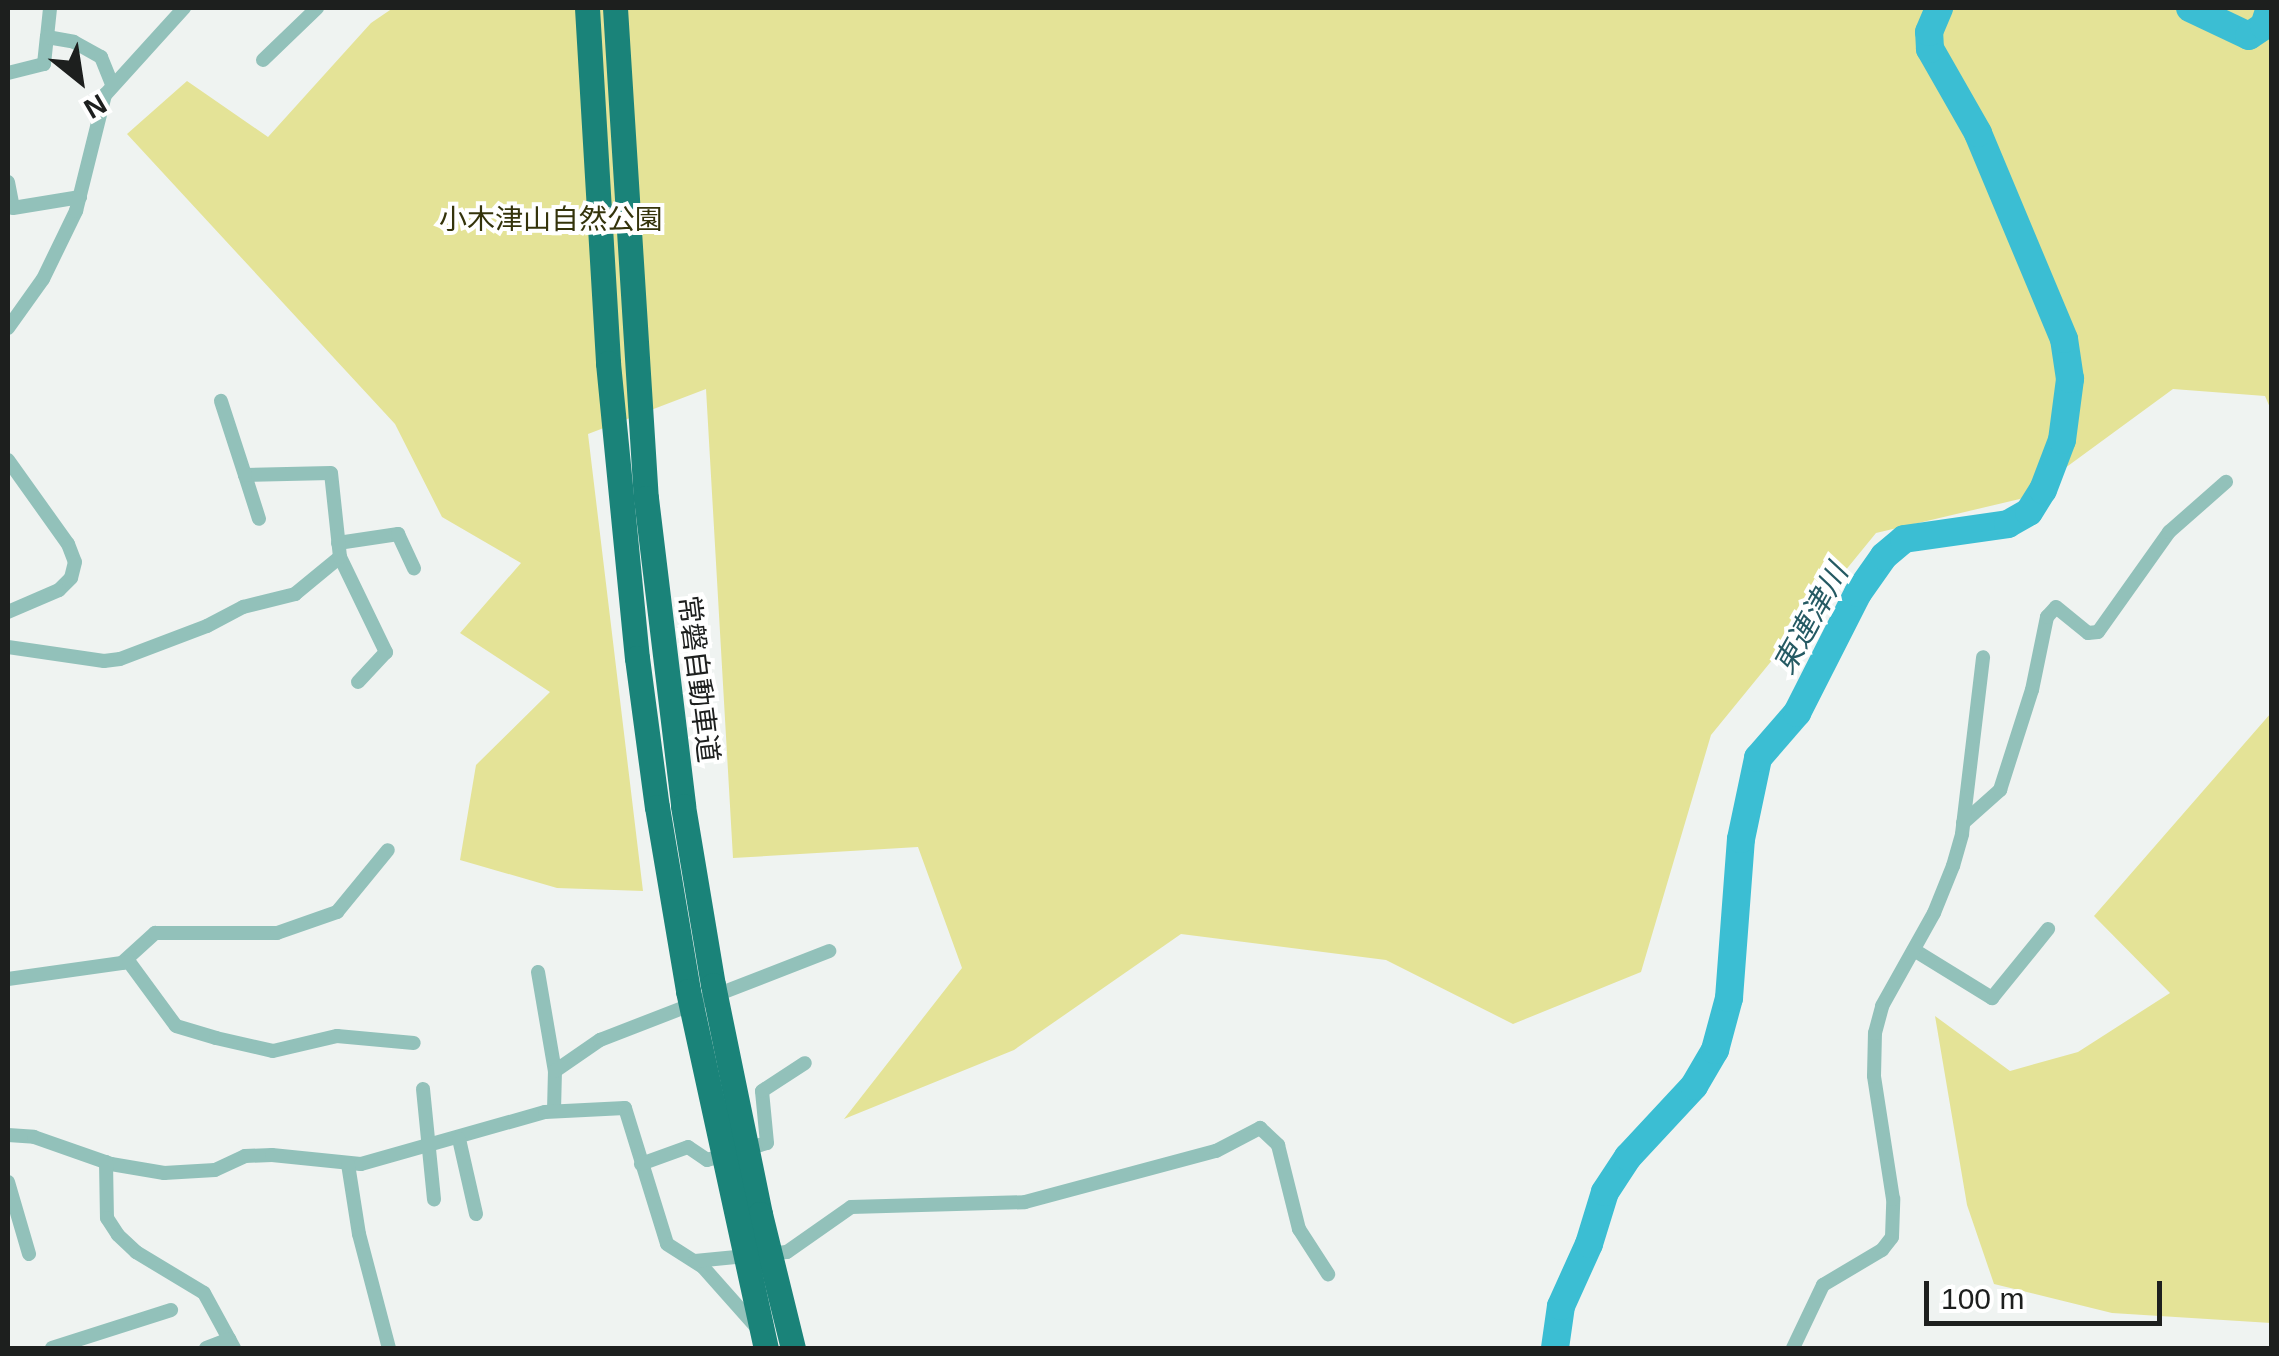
<!DOCTYPE html>
<html>
<head>
<meta charset="utf-8">
<style>
  body { margin:0 }
  #map { position:relative; width:2279px; height:1356px; overflow:hidden; background:#eff3f1; font-family:Helvetica,"Noto Sans JP",sans-serif }
  div>[style] { position:absolute }
  .green>* { inset:0; background:#e4e397 }
  .river>* { height:28px; margin:-14px; padding:0 14px; transform-origin:14px; border-radius:14px; background:#3bbed3 }
  .minor>* { height:14px; margin:-7px; padding:0 7px; transform-origin:7px; border-radius:7px; background:#92c1ba }
  .motorway>* { height:25px; margin:-12.5px; padding:0 12.5px; transform-origin:12.5px; border-radius:12.5px; background:#1a8379 }
  .motorway-bridge>* { height:25px; margin:-12.5px; padding:0 12.5px; transform-origin:12.5px; border-radius:12.5px; background:#1a8379 }
  span { translate:-50% -50%; white-space:nowrap; text-align:center; line-height:1.15; -webkit-text-stroke:8px #fff; paint-order:stroke }
  .park-label { font-size:28px; color:#34330b }
  .street-label { font-size:28px; color:#1d1f1e }
  .water-label { font-size:30px; color:#255a63; font-style:italic }
  .frame { position:absolute; inset:0; border:10px solid #1d1f1e; pointer-events:none }
  .north { position:absolute; left:30px; top:30px; width:100px; height:100px; -webkit-text-stroke:8px #fff; paint-order:stroke; rotate:150deg; font-size:28px; font-weight:700; line-height:40px; text-align:center; color:#1d1f1e }
  .north::after { content:''; display:block; margin:auto; width:35px; height:45px; background:#1d1f1e; clip-path:polygon(50% 0,100% 100%,50% 72%,0 100%) }
  .scale { position:absolute; left:1924px; top:1281px; width:238px; height:45px; box-sizing:border-box; border:5px solid #1d1f1e; border-top:0; padding-left:12px; font-size:30px; line-height:35px; white-space:nowrap; color:#1d1f1e; -webkit-text-stroke:8px #fff; paint-order:stroke }
</style>
</head>
<body>
<div id="map">
  <div class="green">
    <div style="clip-path:polygon(393px 8px,2271px 8px,2271px 410px,2265px 396px,2173px 389px,2024px 498px,1876px 533px,1711px 735px,1641px 972px,1513px 1024px,1386px 960px,1181px 934px,1014px 1050px,844px 1119px,962px 968px,918px 847px,733px 858px,706px 389px,588px 434px,643px 891px,557px 888px,460px 860px,476px 765px,550px 692px,460px 633px,521px 563px,442px 517px,395px 424px,127px 134px,187px 81px,268px 137px,371px 23px)"></div>
    <div style="clip-path:polygon(2271px 713px,2271px 1323px,2112px 1313px,1994px 1284px,1967px 1205px,1935px 1016px,2010px 1071px,2078px 1052px,2170px 993px,2094px 916px)"></div>
  </div>
  <div class="river">
    <div style="left:2190px;top:8px;width:65px;rotate:25.4deg"></div>
    <div style="left:2249px;top:36px;width:18px;rotate:-34deg"></div>
    <div style="left:2264px;top:26px;width:19px;rotate:-72deg"></div>
    <div style="left:1555px;top:1348px;width:42px;rotate:-81.9deg"></div>
    <div style="left:1561px;top:1306px;width:68px;rotate:-65.7deg"></div>
    <div style="left:1589px;top:1244px;width:54px;rotate:-72.9deg"></div>
    <div style="left:1605px;top:1192px;width:42px;rotate:-56.7deg"></div>
    <div style="left:1628px;top:1157px;width:97px;rotate:-47.1deg"></div>
    <div style="left:1694px;top:1086px;width:42px;rotate:-59.7deg"></div>
    <div style="left:1715px;top:1050px;width:54px;rotate:-74.9deg"></div>
    <div style="left:1729px;top:998px;width:159px;rotate:-85.7deg"></div>
    <div style="left:1741px;top:839px;width:83px;rotate:-78.1deg"></div>
    <div style="left:1758px;top:758px;width:60px;rotate:-49.1deg"></div>
    <div style="left:1797px;top:713px;width:135px;rotate:-63.1deg"></div>
    <div style="left:1858px;top:593px;width:45px;rotate:-54.9deg"></div>
    <div style="left:1884px;top:556px;width:26px;rotate:-40deg"></div>
    <div style="left:1904px;top:539px;width:105px;rotate:-8.2deg"></div>
    <div style="left:2008px;top:524px;width:24px;rotate:-30deg"></div>
    <div style="left:2029px;top:512px;width:26px;rotate:-58deg"></div>
    <div style="left:2043px;top:490px;width:53px;rotate:-69.2deg"></div>
    <div style="left:2062px;top:440px;width:62px;rotate:-82.5deg"></div>
    <div style="left:2070px;top:379px;width:40px;rotate:-98.5deg"></div>
    <div style="left:2064px;top:339px;width:223px;rotate:-112.7deg"></div>
    <div style="left:1978px;top:133px;width:97px;rotate:-119.7deg"></div>
    <div style="left:1930px;top:49px;width:17px;rotate:-93deg"></div>
    <div style="left:1929px;top:32px;width:26px;rotate:-67deg"></div>
  </div>
  <div class="minor">
    <div style="left:47px;top:37px;width:29px;rotate:-84deg"></div>
    <div style="left:263px;top:60px;width:75px;rotate:-43.9deg"></div>
    <div style="left:8px;top:73px;width:37px;rotate:-14deg"></div>
    <div style="left:44px;top:64px;width:27px;rotate:-84deg"></div>
    <div style="left:47px;top:37px;width:27px;rotate:10deg"></div>
    <div style="left:74px;top:42px;width:31px;rotate:29deg"></div>
    <div style="left:101px;top:57px;width:29px;rotate:68deg"></div>
    <div style="left:8px;top:182px;width:26px;rotate:79deg"></div>
    <div style="left:13px;top:208px;width:68px;rotate:-9.3deg"></div>
    <div style="left:8px;top:328px;width:60px;rotate:-54.5deg"></div>
    <div style="left:43px;top:279px;width:76px;rotate:-64.1deg"></div>
    <div style="left:76px;top:211px;width:120px;rotate:-76deg"></div>
    <div style="left:105px;top:95px;width:118px;rotate:-47.8deg"></div>
    <div style="left:8px;top:460px;width:103px;rotate:54.5deg"></div>
    <div style="left:68px;top:544px;width:19px;rotate:69deg"></div>
    <div style="left:75px;top:562px;width:16px;rotate:104deg"></div>
    <div style="left:71px;top:578px;width:17px;rotate:135deg"></div>
    <div style="left:59px;top:590px;width:56px;rotate:156.7deg"></div>
    <div style="left:245px;top:475px;width:46px;rotate:72.3deg"></div>
    <div style="left:338px;top:543px;width:61px;rotate:-8.5deg"></div>
    <div style="left:398px;top:534px;width:38px;rotate:65deg"></div>
    <div style="left:340px;top:557px;width:106px;rotate:64.2deg"></div>
    <div style="left:386px;top:652px;width:41px;rotate:133deg"></div>
    <div style="left:8px;top:647px;width:97px;rotate:8.3deg"></div>
    <div style="left:104px;top:661px;width:16px;rotate:-7deg"></div>
    <div style="left:120px;top:659px;width:93px;rotate:-20.8deg"></div>
    <div style="left:207px;top:626px;width:41px;rotate:-27.8deg"></div>
    <div style="left:243px;top:607px;width:54px;rotate:-14deg"></div>
    <div style="left:295px;top:594px;width:58px;rotate:-39.4deg"></div>
    <div style="left:340px;top:557px;width:84px;rotate:-96.1deg"></div>
    <div style="left:331px;top:473px;width:86px;rotate:178.7deg"></div>
    <div style="left:245px;top:475px;width:78px;rotate:-108deg"></div>
    <div style="left:1963px;top:823px;width:50px;rotate:-41.7deg"></div>
    <div style="left:2000px;top:790px;width:105px;rotate:-72.3deg"></div>
    <div style="left:2032px;top:690px;width:75px;rotate:-78.4deg"></div>
    <div style="left:2047px;top:617px;width:13px;rotate:-48deg"></div>
    <div style="left:2056px;top:607px;width:41px;rotate:39.1deg"></div>
    <div style="left:2088px;top:633px;width:10px;rotate:-6deg"></div>
    <div style="left:2098px;top:632px;width:123px;rotate:-54.6deg"></div>
    <div style="left:2169px;top:532px;width:76px;rotate:-41.3deg"></div>
    <div style="left:1914px;top:950px;width:92px;rotate:31.6deg"></div>
    <div style="left:1992px;top:998px;width:89px;rotate:-50.9deg"></div>
    <div style="left:122px;top:963px;width:45px;rotate:-42.3deg"></div>
    <div style="left:155px;top:933px;width:122px"></div>
    <div style="left:277px;top:933px;width:64px;rotate:-19.3deg"></div>
    <div style="left:337px;top:912px;width:80px;rotate:-50.6deg"></div>
    <div style="left:538px;top:972px;width:100px;rotate:80.3deg"></div>
    <div style="left:8px;top:979px;width:122px;rotate:-8deg"></div>
    <div style="left:129px;top:962px;width:79px;rotate:53.7deg"></div>
    <div style="left:176px;top:1026px;width:42px;rotate:16.7deg"></div>
    <div style="left:216px;top:1038px;width:58px;rotate:12.8deg"></div>
    <div style="left:273px;top:1051px;width:66px;rotate:-13.2deg"></div>
    <div style="left:337px;top:1036px;width:77px;rotate:5.2deg"></div>
    <div style="left:423px;top:1089px;width:111px;rotate:84.3deg"></div>
    <div style="left:554px;top:1111px;width:40px;rotate:-88.6deg"></div>
    <div style="left:555px;top:1071px;width:55px;rotate:-34.6deg"></div>
    <div style="left:600px;top:1040px;width:246px;rotate:-21.2deg"></div>
    <div style="left:8px;top:1135px;width:26px;rotate:4deg"></div>
    <div style="left:34px;top:1137px;width:82px;rotate:19.3deg"></div>
    <div style="left:111px;top:1164px;width:54px;rotate:9.6deg"></div>
    <div style="left:164px;top:1173px;width:51px;rotate:-3.4deg"></div>
    <div style="left:215px;top:1170px;width:33px;rotate:-25deg"></div>
    <div style="left:245px;top:1156px;width:27px;rotate:-2deg"></div>
    <div style="left:272px;top:1155px;width:89px;rotate:5.8deg"></div>
    <div style="left:361px;top:1164px;width:191px;rotate:-15.8deg"></div>
    <div style="left:545px;top:1112px;width:80px;rotate:-2.9deg"></div>
    <div style="left:625px;top:1108px;width:142px;rotate:72.8deg"></div>
    <div style="left:667px;top:1244px;width:43px;rotate:32.6deg"></div>
    <div style="left:703px;top:1267px;width:84px;rotate:48.4deg"></div>
    <div style="left:459px;top:1139px;width:77px;rotate:77.2deg"></div>
    <div style="left:106px;top:1162px;width:56px;rotate:89deg"></div>
    <div style="left:107px;top:1218px;width:20px;rotate:57deg"></div>
    <div style="left:118px;top:1235px;width:25px;rotate:43deg"></div>
    <div style="left:136px;top:1252px;width:79px;rotate:31.1deg"></div>
    <div style="left:204px;top:1293px;width:63px;rotate:61.4deg"></div>
    <div style="left:348px;top:1164px;width:71px;rotate:81.1deg"></div>
    <div style="left:359px;top:1234px;width:118px;rotate:75.3deg"></div>
    <div style="left:641px;top:1164px;width:50px;rotate:-19.9deg"></div>
    <div style="left:688px;top:1147px;width:23px;rotate:34deg"></div>
    <div style="left:707px;top:1160px;width:62px;rotate:-15.8deg"></div>
    <div style="left:767px;top:1143px;width:52px;rotate:-95.5deg"></div>
    <div style="left:762px;top:1091px;width:51px;rotate:-33.1deg"></div>
    <div style="left:8px;top:1182px;width:75px;rotate:73.7deg"></div>
    <div style="left:695px;top:1261px;width:92px;rotate:-5.6deg"></div>
    <div style="left:787px;top:1252px;width:78px;rotate:-35.1deg"></div>
    <div style="left:851px;top:1207px;width:174px;rotate:-1.6deg"></div>
    <div style="left:1025px;top:1202px;width:198px;rotate:-15deg"></div>
    <div style="left:1216px;top:1151px;width:50px;rotate:-27.6deg"></div>
    <div style="left:1260px;top:1128px;width:25px;rotate:43deg"></div>
    <div style="left:1278px;top:1145px;width:87px;rotate:76deg"></div>
    <div style="left:1299px;top:1229px;width:54px;rotate:57.2deg"></div>
    <div style="left:52px;top:1348px;width:125px;rotate:-17.7deg"></div>
    <div style="left:206px;top:1348px;width:25px;rotate:-21deg"></div>
    <div style="left:1793px;top:1348px;width:70px;rotate:-64.5deg"></div>
    <div style="left:1823px;top:1285px;width:69px;rotate:-30.7deg"></div>
    <div style="left:1882px;top:1250px;width:16px;rotate:-52deg"></div>
    <div style="left:1892px;top:1237px;width:38px;rotate:-88deg"></div>
    <div style="left:1893px;top:1199px;width:124px;rotate:-98.8deg"></div>
    <div style="left:1874px;top:1076px;width:43px;rotate:-88.7deg"></div>
    <div style="left:1875px;top:1033px;width:28px;rotate:-75deg"></div>
    <div style="left:1882px;top:1006px;width:107px;rotate:-60.8deg"></div>
    <div style="left:1934px;top:913px;width:51px;rotate:-68deg"></div>
    <div style="left:1953px;top:866px;width:33px;rotate:-74deg"></div>
    <div style="left:1962px;top:834px;width:178px;rotate:-83.2deg"></div>
  </div>
  <div class="motorway">
    <div style="left:587px;top:8px;width:356px;rotate:86.6deg"></div>
    <div style="left:608px;top:363px;width:296px;rotate:84.4deg"></div>
    <div style="left:637px;top:658px;width:150px;rotate:82.4deg"></div>
    <div style="left:615px;top:8px;width:491px;rotate:86.4deg"></div>
    <div style="left:646px;top:498px;width:310px;rotate:83.1deg"></div>
  </div>
  <div class="motorway-bridge">
    <div style="left:683px;top:806px;width:181px;rotate:80.5deg"></div>
    <div style="left:713px;top:985px;width:234px;rotate:78.4deg"></div>
    <div style="left:760px;top:1214px;width:138px;rotate:76.2deg"></div>
    <div style="left:657px;top:807px;width:187px;rotate:80.4deg"></div>
    <div style="left:688px;top:991px;width:365px;rotate:77.7deg"></div>
  </div>
  <div class="park-label">
    <span style="left:551px;top:220px">小木津山自然公園</span>
  </div>
  <div class="street-label">
    <span style="left:698px;top:679px;rotate:83deg">常磐自動車道</span>
  </div>
  <div class="water-label">
    <span style="left:1811px;top:619px;rotate:-61deg">東連津川</span>
  </div>
  <div class="frame"></div>
  <div class="north">N</div>
  <div class="scale">100 m</div>
</div>
</body>
</html>
